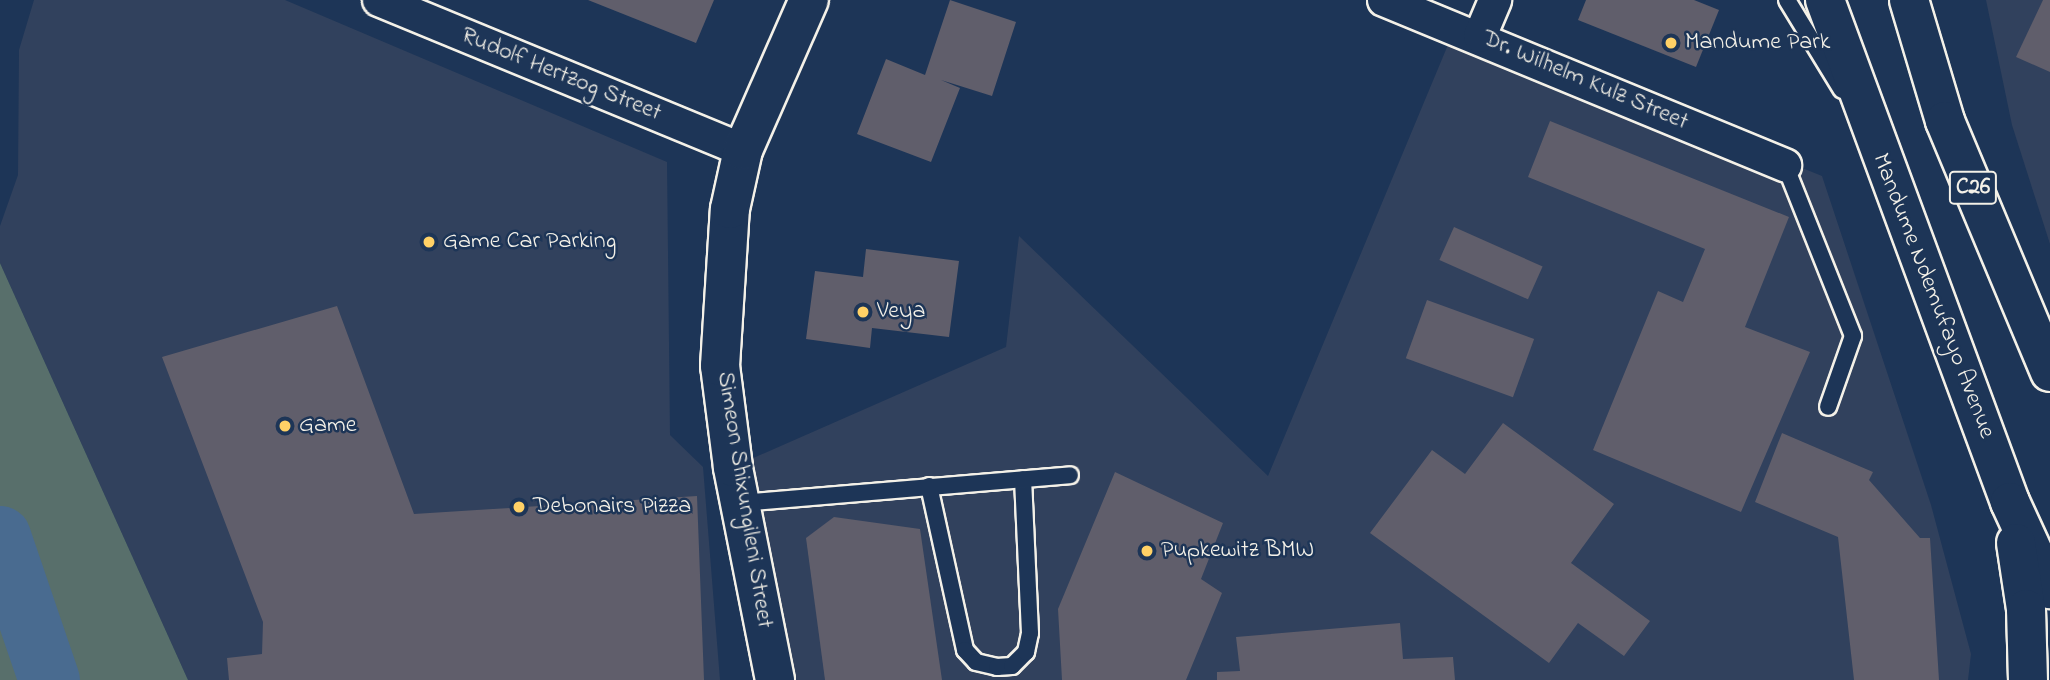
<!DOCTYPE html>
<html>
<head>
<meta charset="utf-8">
<style>
  body { margin:0 }
  #map { position:relative; width:2050px; height:680px; overflow:hidden; background:#1d3557; font-family:"Indie Flower",sans-serif }
  div>[style] { position:absolute }
  .built>* { inset:0; background:#31415d }
  .green>* { inset:0; background:#586f6b }
  .river>* { height:61px; margin:-30.5px; padding:0 30.5px; transform-origin:30.5px; border-radius:30.5px; background:#496b90 }
  .building>* { inset:0; background:#605e6b; transform-origin:0 0 }
  .roads { filter:drop-shadow(2px 0 #f4f1e8) drop-shadow(-2px 0 #f4f1e8) drop-shadow(0 2px #f4f1e8) drop-shadow(0 -2px #f4f1e8) }
  .lane>* { height:16px; margin:-8px; padding:0 8px; transform-origin:8px; border-radius:8px; background:#1d3557 }
  .street>* { height:32px; margin:-16px; padding:0 16px; transform-origin:16px; border-radius:16px; background:#1d3557 }
  .secondary>* { height:38px; margin:-19px; padding:0 19px; transform-origin:19px; border-radius:19px; background:#1d3557 }
  .primary>* { height:38px; margin:-19px; padding:0 19px; transform-origin:19px; border-radius:19px; background:#1d3557 }
  .dots>* { width:19px; height:19px; translate:-50% -50%; box-sizing:border-box; border:4px solid #1d3557; border-radius:50% }
  span { translate:-50% -50%; white-space:nowrap; text-align:center; line-height:1.15; -webkit-text-stroke:5px #1d3557; paint-order:stroke }
  .shield-label span { padding:2px 5px; background:#1d3557; border:2px solid; border-radius:5px; -webkit-text-stroke-width:0 }
  .shield-label { font-size:23px; color:#f4f1e8; font-weight:700 }
  .poi-label { font-size:24px; color:#f4f1e8 }
  .left { translate:0 -50%; text-align:left }
  .street-label { font-size:24px; color:#f4f1e8 }
</style>
</head>
<body>
<div id="map">
  <div class="built">
    <div style="clip-path:polygon(34px 0,285px 0,667px 162px,670px 435px,703px 467px,720px 680px,188px 680px,0 263px,0 226px,18px 175px,19px 50px)"></div>
    <div style="clip-path:polygon(1986px 0,2050px 0,2050px 244px,2012px 125px)"></div>
    <div style="clip-path:polygon(1455px 28px,1822px 176px,1931px 505px,1971px 654px,1968px 680px,775px 680px,733px 467px,1006px 347px,1019px 236px,1268px 476px)"></div>
  </div>
  <div class="green">
    <div style="clip-path:polygon(0 263px,188px 680px,0 680px)"></div>
  </div>
  <div class="river">
    <div style="left:0;top:536px;width:152px;rotate:71.2deg"></div>
  </div>
  <div class="building">
    <div style="clip-path:polygon(588px 0,714px 0,696px 43px)"></div>
    <div style="clip-path:polygon(950px 0,1016px 22px,992px 96px,941px 80px,960px 88px,931px 162px,857px 134px,886px 59px,925px 75px)"></div>
    <div style="clip-path:polygon(1586px 0,1694px 0,1719px 10px,1696px 67px,1578px 20px)"></div>
    <div style="clip-path:polygon(2043px 0,2050px 0,2050px 72px,2016px 57px)"></div>
    <div style="clip-path:polygon(1550px 121px,1789px 217px,1745px 327px,1810px 352px,1741px 512px,1593px 450px,1658px 291px,1683px 302px,1705px 249px,1528px 177px)"></div>
    <div style="left:1454px;top:227px;width:97px;height:36px;rotate:24deg"></div>
    <div style="clip-path:polygon(866px 249px,959px 261px,949px 337px,872px 328px,870px 348px,806px 339px,815px 271px,863px 277px)"></div>
    <div style="left:1427px;top:300px;width:114px;height:62px;rotate:20deg"></div>
    <div style="clip-path:polygon(337px 306px,414px 514px,697px 496px,704px 680px,229px 680px,227px 658px,262px 654px,263px 622px,162px 357px)"></div>
    <div style="clip-path:polygon(1503px 423px,1614px 504px,1571px 563px,1650px 621px,1624px 656px,1578px 623px,1549px 663px,1370px 533px,1432px 450px,1465px 474px)"></div>
    <div style="clip-path:polygon(1782px 433px,1873px 472px,1869px 480px,1920px 538px,1930px 538px,1939px 680px,1854px 680px,1838px 537px,1755px 502px)"></div>
    <div style="clip-path:polygon(1115px 472px,1223px 523px,1201px 579px,1222px 593px,1186px 680px,1062px 680px,1058px 609px)"></div>
    <div style="clip-path:polygon(834px 517px,920px 529px,942px 680px,825px 680px,806px 538px)"></div>
    <div style="clip-path:polygon(1400px 623px,1403px 659px,1453px 657px,1455px 680px,1217px 680px,1217px 672px,1240px 671px,1236px 637px)"></div>
  </div>
  <div class="roads">
    <div class="lane">
      <div style="left:1787px;top:0;width:105px;rotate:58.6deg"></div>
      <div style="left:1785px;top:165px;width:184px;rotate:68.3deg"></div>
      <div style="left:1853px;top:336px;width:75px;rotate:109.4deg"></div>
      <div style="left:929px;top:486px;width:168px;rotate:77.6deg"></div>
      <div style="left:965px;top:650px;width:16px;rotate:47deg"></div>
      <div style="left:976px;top:662px;width:22px;rotate:13deg"></div>
      <div style="left:997px;top:667px;width:15px;rotate:-4deg"></div>
      <div style="left:1012px;top:666px;width:20px;rotate:-45deg"></div>
      <div style="left:1026px;top:652px;width:19px;rotate:-78deg"></div>
      <div style="left:1030px;top:633px;width:154px;rotate:-92.6deg"></div>
      <div style="left:740px;top:503px;width:331px;rotate:-4.8deg"></div>
    </div>
    <div class="street">
      <div style="left:379px;top:0;width:394px;rotate:22.4deg"></div>
      <div style="left:1384px;top:0;width:434px;rotate:22.4deg"></div>
      <div style="left:1480px;top:36px;width:39px;rotate:-67deg"></div>
    </div>
    <div class="secondary">
      <div style="left:775px;top:680px;width:217px;rotate:-101.2deg"></div>
      <div style="left:733px;top:467px;width:102px;rotate:-97.3deg"></div>
      <div style="left:720px;top:366px;width:157px;rotate:-86.4deg"></div>
      <div style="left:730px;top:209px;width:60px;rotate:-77.6deg"></div>
      <div style="left:743px;top:150px;width:164px;rotate:-66.3deg"></div>
    </div>
    <div class="primary">
      <div style="left:1825px;top:0;width:535px;rotate:69.77deg"></div>
      <div style="left:2010px;top:502px;width:96px;rotate:65.3deg"></div>
      <div style="left:1909px;top:0;width:126px;rotate:73.4deg"></div>
      <div style="left:1945px;top:121px;width:272px;rotate:67.3deg"></div>
      <div style="left:2016px;top:543px;width:67px;rotate:81.4deg"></div>
      <div style="left:2026px;top:609px;width:71px;rotate:88.4deg"></div>
    </div>
  </div>
  <div class="dots">
    <div style="left:1671px;top:43px;background:#ffd166"></div>
    <div style="left:429px;top:242px;background:#ffd166"></div>
    <div style="left:863px;top:312px;background:#ffd166"></div>
    <div style="left:285px;top:426px;background:#ffd166"></div>
    <div style="left:519px;top:507px;background:#ffd166"></div>
    <div style="left:1147px;top:551px;background:#ffd166"></div>
  </div>
  <div class="shield-label">
    <span style="left:1973px;top:188px">C26</span>
  </div>
  <div class="poi-label">
    <span class="left" style="left:1685px;top:43px">Mandume Park</span>
    <span class="left" style="left:443px;top:242px">Game Car Parking</span>
    <span class="left" style="left:877px;top:312px">Veya</span>
    <span class="left" style="left:299px;top:426px">Game</span>
    <span class="left" style="left:533px;top:507px">Debonairs Pizza</span>
    <span class="left" style="left:1161px;top:551px">Pupkewitz BMW</span>
  </div>
  <div class="street-label">
    <span style="left:561px;top:75px;rotate:22deg">Rudolf Hertzog Street</span>
    <span style="left:1585px;top:81px;rotate:23deg">Dr. Wilhelm Kulz Street</span>
    <span style="left:1933px;top:296px;rotate:69deg">Mandume Ndemufayo Avenue</span>
    <span style="left:744px;top:500px;rotate:81deg">Simeon Shixungileni Street</span>
  </div>
</div>
</body>
</html>
